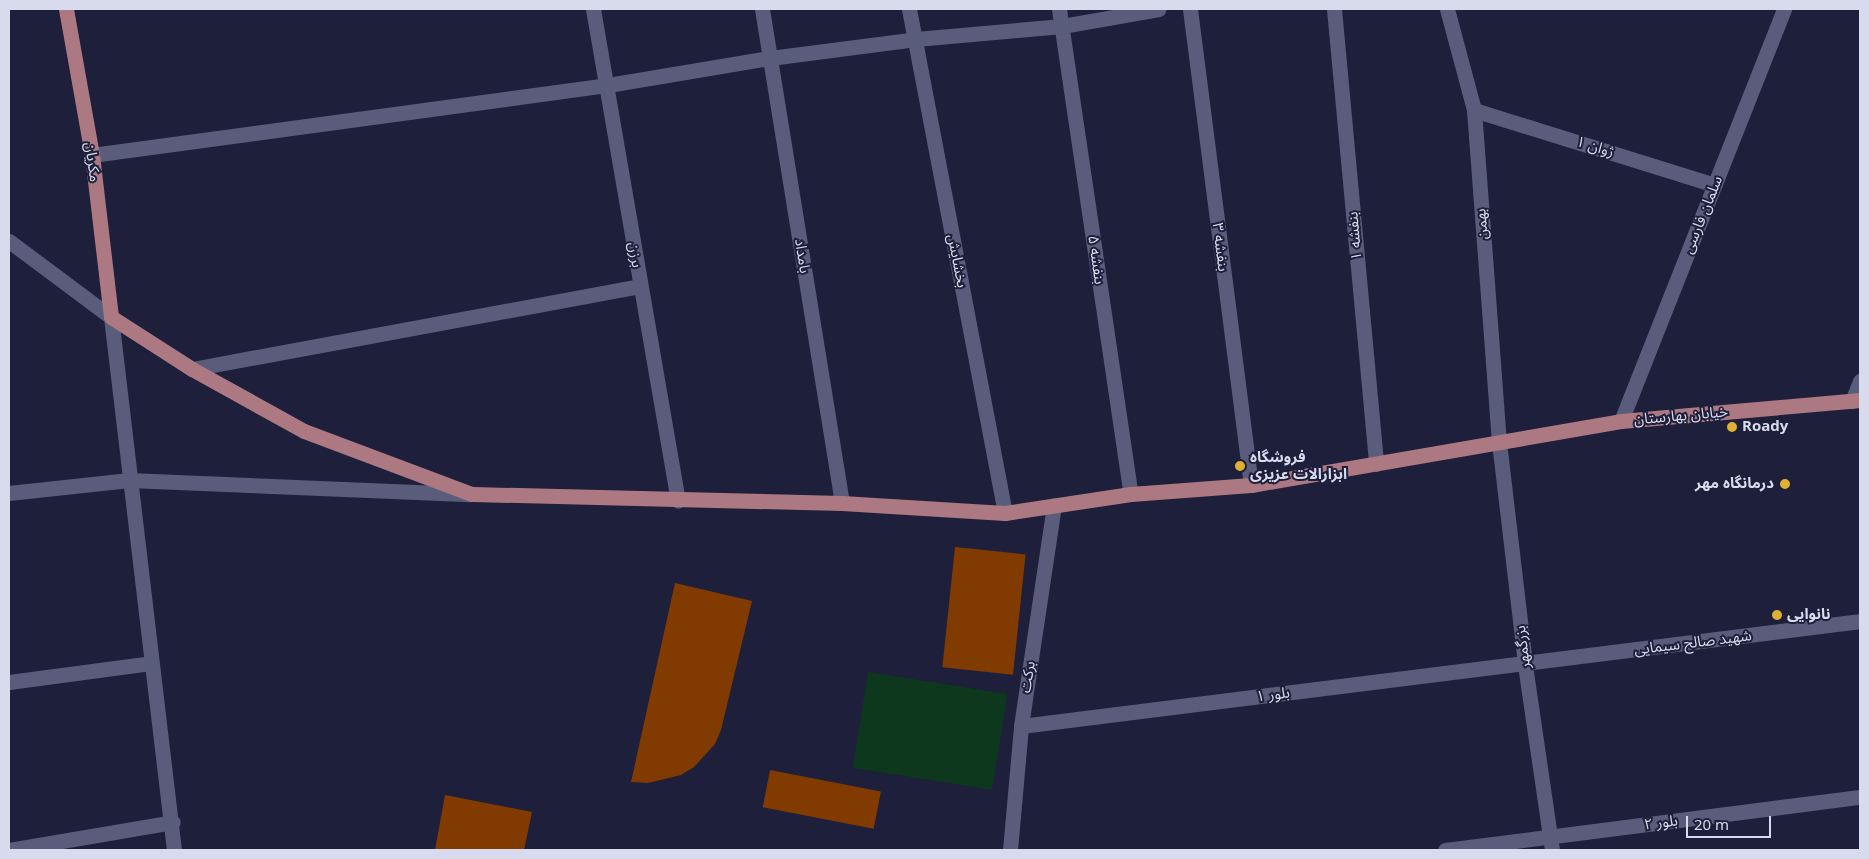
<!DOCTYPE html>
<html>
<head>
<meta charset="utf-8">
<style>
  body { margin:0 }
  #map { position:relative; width:1869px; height:859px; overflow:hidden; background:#1e1f3a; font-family:Georgia,"Noto Sans Arabic",serif }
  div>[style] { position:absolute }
  .green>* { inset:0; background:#0e381e; transform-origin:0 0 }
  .building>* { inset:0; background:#813b00; transform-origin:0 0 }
  .street>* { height:15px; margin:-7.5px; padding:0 7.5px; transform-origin:7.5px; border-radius:7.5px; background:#595c7b }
  .secondary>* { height:15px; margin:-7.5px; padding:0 7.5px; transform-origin:7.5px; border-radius:7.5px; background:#595c7b }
  .primary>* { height:15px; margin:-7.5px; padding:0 7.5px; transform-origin:7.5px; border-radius:7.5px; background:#ac7983 }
  .dots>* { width:14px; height:14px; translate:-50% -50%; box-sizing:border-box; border:2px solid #1e1f3a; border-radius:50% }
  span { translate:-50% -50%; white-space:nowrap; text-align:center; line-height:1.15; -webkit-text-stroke:4px #1e1f3a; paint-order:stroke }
  .street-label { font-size:15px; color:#d8dbed }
  .poi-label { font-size:15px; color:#d8dbed; font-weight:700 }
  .left { translate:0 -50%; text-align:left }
  .right { translate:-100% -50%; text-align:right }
  .frame { position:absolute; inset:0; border:10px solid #d8dbed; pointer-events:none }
  .scale { position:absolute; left:1686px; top:816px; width:85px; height:22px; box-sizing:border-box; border:2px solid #d8dbed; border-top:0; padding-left:6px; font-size:15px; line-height:18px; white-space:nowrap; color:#d8dbed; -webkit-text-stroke:4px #1e1f3a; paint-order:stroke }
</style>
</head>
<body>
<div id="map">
  <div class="green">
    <div style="left:868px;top:672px;width:141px;height:97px;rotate:9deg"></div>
  </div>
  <div class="building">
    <div style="left:955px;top:547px;width:71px;height:121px;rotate:6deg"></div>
    <div style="clip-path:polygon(675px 583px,752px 601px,721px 730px,715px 744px,694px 767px,681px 775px,648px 783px,631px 782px)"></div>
    <div style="left:770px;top:770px;width:113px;height:38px;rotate:11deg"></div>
    <div style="clip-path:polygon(445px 795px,532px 812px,524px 850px,435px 850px)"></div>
  </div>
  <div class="street">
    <div style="left:593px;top:9px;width:499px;rotate:80.2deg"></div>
    <div style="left:762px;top:9px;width:500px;rotate:80.8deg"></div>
    <div style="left:909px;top:9px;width:513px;rotate:79.22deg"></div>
    <div style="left:1059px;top:9px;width:490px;rotate:81.6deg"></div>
    <div style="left:1190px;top:9px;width:480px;rotate:82.7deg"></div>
    <div style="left:1334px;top:9px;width:457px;rotate:84.7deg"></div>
    <div style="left:1447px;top:9px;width:105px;rotate:75deg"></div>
    <div style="left:1474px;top:110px;width:333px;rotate:85.7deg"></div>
    <div style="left:1499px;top:442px;width:225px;rotate:83.3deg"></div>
    <div style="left:1525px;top:665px;width:187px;rotate:81.7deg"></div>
    <div style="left:1474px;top:110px;width:252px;rotate:17.3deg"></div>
    <div style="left:92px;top:155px;width:521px;rotate:-7.73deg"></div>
    <div style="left:608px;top:85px;width:164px;rotate:-9.5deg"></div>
    <div style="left:770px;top:58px;width:147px;rotate:-7.4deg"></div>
    <div style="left:916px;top:39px;width:147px;rotate:-5.1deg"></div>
    <div style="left:1062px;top:26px;width:98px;rotate:-9.9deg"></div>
    <div style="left:9px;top:241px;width:127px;rotate:36.7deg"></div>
    <div style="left:111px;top:317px;width:537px;rotate:83.26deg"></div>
    <div style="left:192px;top:369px;width:455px;rotate:-10.5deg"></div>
    <div style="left:1852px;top:401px;width:22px;rotate:-68deg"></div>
    <div style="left:9px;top:493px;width:121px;rotate:-6.2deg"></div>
    <div style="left:129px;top:480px;width:341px;rotate:2.4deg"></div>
    <div style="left:9px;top:682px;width:143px;rotate:-7.6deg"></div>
    <div style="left:1021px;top:726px;width:846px;rotate:-7.13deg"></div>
    <div style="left:9px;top:850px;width:166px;rotate:-9.7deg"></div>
    <div style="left:1010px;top:850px;width:124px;rotate:-84.9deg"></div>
    <div style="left:1021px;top:726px;width:223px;rotate:-81.5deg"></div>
    <div style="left:1445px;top:850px;width:418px;rotate:-7.3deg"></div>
  </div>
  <div class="secondary">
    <div style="left:1621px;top:421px;width:443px;rotate:-68.4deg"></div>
  </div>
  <div class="primary">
    <div style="left:66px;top:9px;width:148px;rotate:79.9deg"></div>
    <div style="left:92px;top:155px;width:163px;rotate:83.3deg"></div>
    <div style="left:111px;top:317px;width:96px;rotate:32.7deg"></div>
    <div style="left:192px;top:369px;width:128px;rotate:29deg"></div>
    <div style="left:304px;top:431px;width:179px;rotate:20.6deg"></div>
    <div style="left:472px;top:494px;width:370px;rotate:1.4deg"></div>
    <div style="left:842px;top:503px;width:163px;rotate:3.5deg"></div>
    <div style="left:1005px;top:513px;width:127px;rotate:-8.6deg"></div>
    <div style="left:1131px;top:494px;width:120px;rotate:-4.3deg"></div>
    <div style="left:1251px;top:485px;width:375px;rotate:-9.8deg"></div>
    <div style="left:1621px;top:421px;width:240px;rotate:-5deg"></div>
  </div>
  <div class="dots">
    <div style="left:1732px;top:427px;background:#dfb034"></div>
    <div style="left:1240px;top:466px;background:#dfb034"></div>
    <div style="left:1785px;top:484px;background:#dfb034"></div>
    <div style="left:1777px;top:615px;background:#dfb034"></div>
  </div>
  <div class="street-label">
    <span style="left:1595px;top:147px;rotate:17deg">ژوان ۱</span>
    <span style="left:92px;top:162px;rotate:82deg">مکریان</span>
    <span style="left:1703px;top:215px;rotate:-68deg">سلمان فارسی</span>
    <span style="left:1482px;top:224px;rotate:-94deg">بهمن</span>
    <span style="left:1355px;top:236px;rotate:-95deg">بنفشه ۱</span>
    <span style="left:1220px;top:247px;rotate:83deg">بنفشه ۳</span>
    <span style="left:635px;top:255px;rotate:82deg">برزن</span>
    <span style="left:802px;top:256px;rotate:81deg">بامداد</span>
    <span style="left:1096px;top:260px;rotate:82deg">بنفشه ۵</span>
    <span style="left:957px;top:261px;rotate:79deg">بخشایش</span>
    <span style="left:1681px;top:416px;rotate:-5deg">خیابان بهارستان</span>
    <span style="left:1693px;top:643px;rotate:-7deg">شهید صالح سیمایی</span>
    <span style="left:1523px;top:647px;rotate:-97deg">بزرگمهر</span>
    <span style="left:1028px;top:677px;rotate:-81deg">برکت</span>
    <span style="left:1273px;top:695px;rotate:-7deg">بلور ۱</span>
    <span style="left:1661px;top:823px;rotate:-7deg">بلور ۲</span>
  </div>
  <div class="poi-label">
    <span class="left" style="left:1742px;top:427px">Roady</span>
    <span class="left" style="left:1250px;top:466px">فروشگاه<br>ابزارالات عزیزی</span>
    <span class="right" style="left:1774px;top:484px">درمانگاه مهر</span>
    <span class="left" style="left:1787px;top:615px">نانوایی</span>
  </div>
  <div class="frame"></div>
  <div class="scale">20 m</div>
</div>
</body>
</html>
